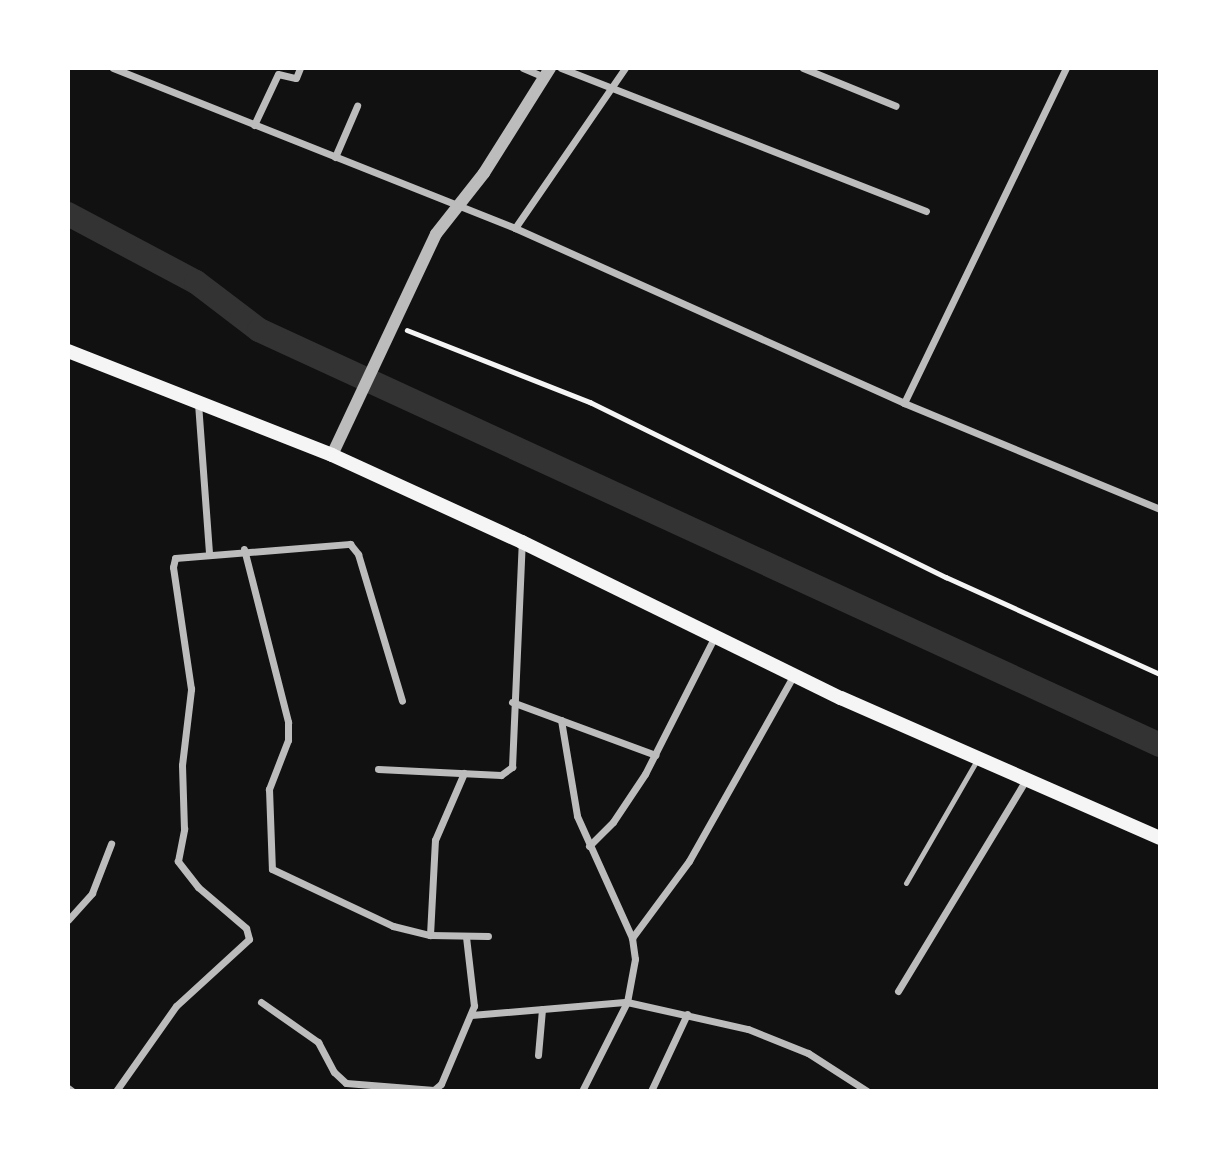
<!DOCTYPE html>
<html>
<head>
<meta charset="utf-8">
<style>
  body { margin:0 }
  #map { position:relative; width:1228px; height:1159px; overflow:hidden; background:#111; font-family:"Work Sans",sans-serif }
  div>[style] { position:absolute }
  .canal>* { height:24px; margin:-12px; padding:0 12px; transform-origin:12px; border-radius:12px; background:#333 }
  .path>* { height:4.5px; margin:-2.25px; padding:0 2.25px; transform-origin:2.25px; border-radius:2.25px; background:#f5f5f5 }
  .service>* { height:5px; margin:-2.5px; padding:0 2.5px; transform-origin:2.5px; border-radius:2.5px; background:#bcbcbc }
  .minor>* { height:7px; margin:-3.5px; padding:0 3.5px; transform-origin:3.5px; border-radius:3.5px; background:#bcbcbc }
  .tertiary>* { height:12px; margin:-6px; padding:0 6px; transform-origin:6px; border-radius:6px; background:#bcbcbc }
  .secondary>* { height:14px; margin:-7px; padding:0 7px; transform-origin:7px; border-radius:7px; background:#f5f5f5 }
  span { translate:-50% -50%; white-space:nowrap; text-align:center; line-height:1.15; -webkit-text-stroke:5px #fff; paint-order:stroke }
  .frame { position:absolute; inset:0; border:70px solid #fff; pointer-events:none }
</style>
</head>
<body>
<div id="map">
  <div class="canal">
    <div style="left:68px;top:214px;width:145px;rotate:28deg"></div>
    <div style="left:196px;top:282px;width:79px;rotate:37.3deg"></div>
    <div style="left:259px;top:330px;width:992px;rotate:24.73deg"></div>
  </div>
  <div class="path">
    <div style="left:407px;top:330px;width:197px;rotate:21.5deg"></div>
    <div style="left:590px;top:402px;width:397px;rotate:26.2deg"></div>
    <div style="left:946px;top:577px;width:235px;rotate:24.4deg"></div>
  </div>
  <div class="service">
    <div style="left:906px;top:883px;width:142px;rotate:-60deg"></div>
  </div>
  <div class="minor">
    <div style="left:113px;top:68px;width:433px;rotate:21.7deg"></div>
    <div style="left:515px;top:228px;width:427px;rotate:24.2deg"></div>
    <div style="left:904px;top:403px;width:277px;rotate:22.5deg"></div>
    <div style="left:523px;top:68px;width:23px;rotate:23deg"></div>
    <div style="left:561px;top:68px;width:392px;rotate:21.4deg"></div>
    <div style="left:803px;top:68px;width:100px;rotate:22.2deg"></div>
    <div style="left:254px;top:125px;width:56px;rotate:-64.8deg"></div>
    <div style="left:278px;top:74px;width:18px;rotate:13deg"></div>
    <div style="left:296px;top:78px;width:11px;rotate:-68deg"></div>
    <div style="left:335px;top:157px;width:56px;rotate:-66.7deg"></div>
    <div style="left:515px;top:228px;width:194px;rotate:-55.5deg"></div>
    <div style="left:198px;top:403px;width:149px;rotate:85.8deg"></div>
    <div style="left:904px;top:403px;width:372px;rotate:-64.2deg"></div>
    <div style="left:244px;top:549px;width:179px;rotate:75.7deg"></div>
    <div style="left:288px;top:722px;width:18px;rotate:90deg"></div>
    <div style="left:288px;top:740px;width:53px;rotate:111.2deg"></div>
    <div style="left:269px;top:789px;width:80px;rotate:87.9deg"></div>
    <div style="left:272px;top:869px;width:134px;rotate:25.2deg"></div>
    <div style="left:393px;top:926px;width:38px;rotate:14deg"></div>
    <div style="left:430px;top:935px;width:58px;rotate:1deg"></div>
    <div style="left:512px;top:702px;width:153px;rotate:20.3deg"></div>
    <div style="left:561px;top:720px;width:97px;rotate:80.5deg"></div>
    <div style="left:577px;top:816px;width:134px;rotate:65.7deg"></div>
    <div style="left:632px;top:938px;width:21px;rotate:82deg"></div>
    <div style="left:635px;top:959px;width:44px;rotate:100.5deg"></div>
    <div style="left:627px;top:1002px;width:100px;rotate:116.8deg"></div>
    <div style="left:378px;top:769px;width:123px;rotate:2.8deg"></div>
    <div style="left:501px;top:775px;width:14px;rotate:-36deg"></div>
    <div style="left:512px;top:767px;width:225px;rotate:-87.5deg"></div>
    <div style="left:589px;top:846px;width:34px;rotate:-45deg"></div>
    <div style="left:613px;top:822px;width:58px;rotate:-56.3deg"></div>
    <div style="left:645px;top:774px;width:155px;rotate:-63.1deg"></div>
    <div style="left:68px;top:920px;width:36px;rotate:-48deg"></div>
    <div style="left:92px;top:893px;width:53px;rotate:-68.8deg"></div>
    <div style="left:430px;top:935px;width:95px;rotate:-87deg"></div>
    <div style="left:435px;top:840px;width:73px;rotate:-66.6deg"></div>
    <div style="left:632px;top:938px;width:96px;rotate:-53.5deg"></div>
    <div style="left:689px;top:861px;width:214px;rotate:-60.6deg"></div>
    <div style="left:898px;top:991px;width:245px;rotate:-58.8deg"></div>
    <div style="left:261px;top:1002px;width:70px;rotate:35.1deg"></div>
    <div style="left:318px;top:1042px;width:34px;rotate:62deg"></div>
    <div style="left:334px;top:1072px;width:16px;rotate:43deg"></div>
    <div style="left:346px;top:1083px;width:88px;rotate:4.5deg"></div>
    <div style="left:434px;top:1090px;width:9px;rotate:-41deg"></div>
    <div style="left:441px;top:1084px;width:85px;rotate:-67.1deg"></div>
    <div style="left:474px;top:1006px;width:69px;rotate:-96.6deg"></div>
    <div style="left:471px;top:1015px;width:157px;rotate:-4.8deg"></div>
    <div style="left:627px;top:1002px;width:124px;rotate:12.6deg"></div>
    <div style="left:748px;top:1029px;width:65px;rotate:21.8deg"></div>
    <div style="left:808px;top:1053px;width:70px;rotate:32.8deg"></div>
    <div style="left:538px;top:1055px;width:46px;rotate:-85deg"></div>
    <div style="left:68px;top:1088px;width:5px;rotate:37deg"></div>
    <div style="left:116px;top:1091px;width:104px;rotate:-54.8deg"></div>
    <div style="left:176px;top:1006px;width:99px;rotate:-42.5deg"></div>
    <div style="left:249px;top:939px;width:11px;rotate:-105deg"></div>
    <div style="left:246px;top:928px;width:63px;rotate:-139.5deg"></div>
    <div style="left:198px;top:887px;width:33px;rotate:-128deg"></div>
    <div style="left:178px;top:861px;width:33px;rotate:-79deg"></div>
    <div style="left:184px;top:829px;width:64px;rotate:-91.8deg"></div>
    <div style="left:182px;top:765px;width:77px;rotate:-83.2deg"></div>
    <div style="left:191px;top:689px;width:123px;rotate:-98.4deg"></div>
    <div style="left:173px;top:567px;width:9px;rotate:-77deg"></div>
    <div style="left:175px;top:558px;width:176px;rotate:-4.6deg"></div>
    <div style="left:350px;top:544px;width:13px;rotate:51deg"></div>
    <div style="left:358px;top:554px;width:153px;rotate:73.3deg"></div>
    <div style="left:651px;top:1091px;width:85px;rotate:-64.9deg"></div>
  </div>
  <div class="tertiary">
    <div style="left:332px;top:455px;width:244px;rotate:-64.8deg"></div>
    <div style="left:436px;top:234px;width:78px;rotate:-51.8deg"></div>
    <div style="left:484px;top:173px;width:124px;rotate:-57.8deg"></div>
  </div>
  <div class="secondary">
    <div style="left:68px;top:351px;width:284px;rotate:21.5deg"></div>
    <div style="left:332px;top:455px;width:209px;rotate:24.6deg"></div>
    <div style="left:522px;top:542px;width:355px;rotate:26.1deg"></div>
    <div style="left:841px;top:698px;width:348px;rotate:23.7deg"></div>
  </div>
  <div class="frame"></div>
</div>
</body>
</html>
